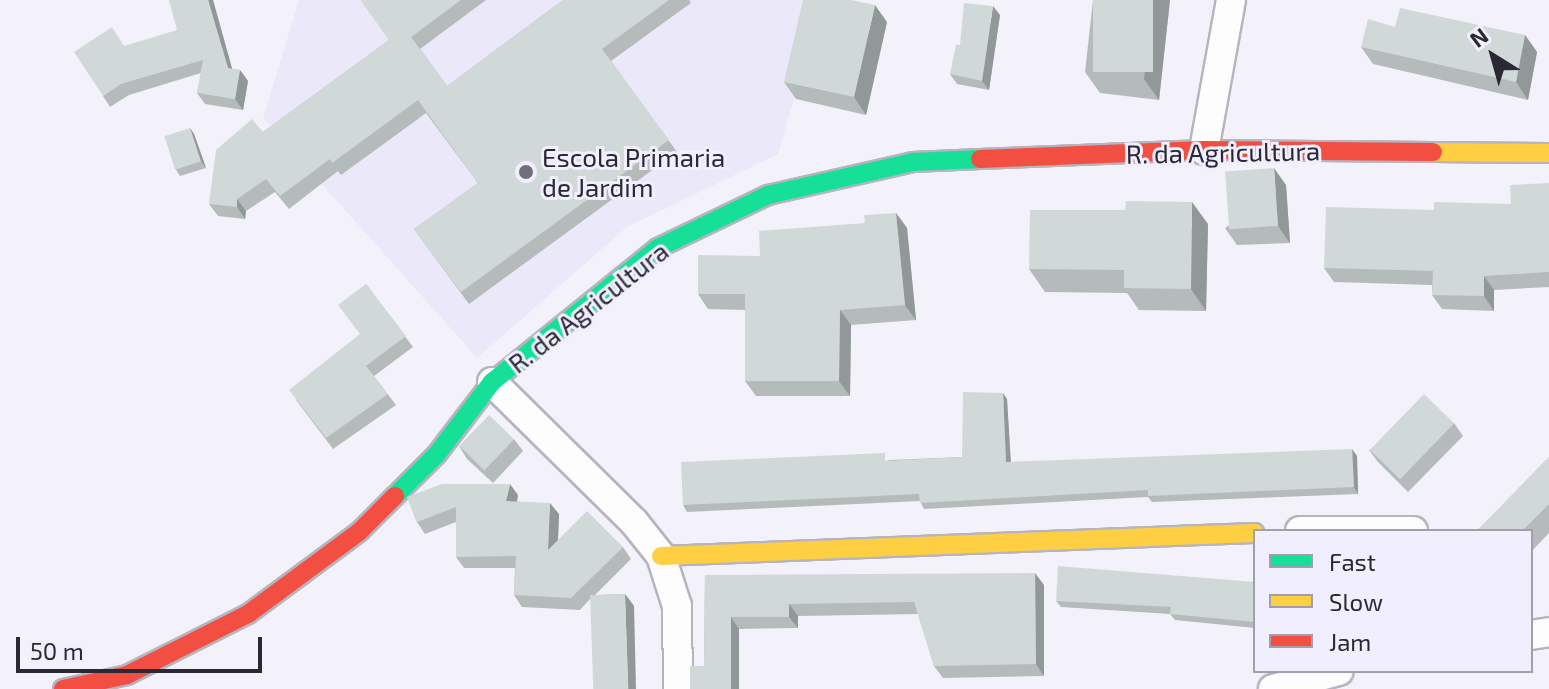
<!DOCTYPE html>
<html>
<head>
<meta charset="utf-8">
<style>
  body { margin:0 }
  #map { position:relative; width:1549px; height:689px; overflow:hidden; background:#f3f2fa; font-family:"Exo 2",sans-serif }
  div>[style] { position:absolute }
  .built>* { inset:0; background:#ebe8fa }
  .roads { filter:drop-shadow(2px 0 #b6b4bf) drop-shadow(-2px 0 #b6b4bf) drop-shadow(0 2px #b6b4bf) drop-shadow(0 -2px #b6b4bf) }
  .street>* { height:28px; margin:-14px; padding:0 14px; transform-origin:14px; border-radius:14px; background:#fdfdfe }
  .fast>* { height:18px; margin:-9px; padding:0 9px; transform-origin:9px; border-radius:9px; background:#16e098 }
  .slow>* { height:18px; margin:-9px; padding:0 9px; transform-origin:9px; border-radius:9px; background:#ffcf43 }
  .jam>* { height:18px; margin:-9px; padding:0 9px; transform-origin:9px; border-radius:9px; background:#f24e42 }
  .wall>* { inset:0; background:#b4bbba }
  .shaded-wall>* { inset:0; background:#929897 }
  .building>* { inset:0; background:#d1d9d8; transform-origin:0 0 }
  .dots>* { width:22px; height:22px; translate:-50% -50%; box-sizing:border-box; border:4px solid #f1eefd; border-radius:50% }
  span { translate:-50% -50%; white-space:nowrap; text-align:center; line-height:1.15; -webkit-text-stroke:6px #f1eefd; paint-order:stroke }
  .street-label { font-size:26px; color:#2b2835 }
  .poi-label { font-size:26px; color:#2b2835 }
  .left { translate:0 -50%; text-align:left }
  .legend { position:absolute; left:1253px; top:529px; width:280px; height:144px; box-sizing:border-box; background:#f1eefd; border:2px solid #a29fad; margin:0; padding:10px 14px; list-style:none; font-size:24px; color:#2b2835 }
  .legend li { display:flex; align-items:center; gap:16px; height:40px }
  .legend b { width:40px; border:2px solid #a29fad }
  .north { position:absolute; left:1453px; top:16px; width:80px; height:80px; -webkit-text-stroke:6px #f1eefd; paint-order:stroke; rotate:323deg; font-size:22px; font-weight:700; line-height:32px; text-align:center; color:#2b2835 }
  .north::after { content:''; display:block; margin:auto; width:28px; height:36px; background:#2b2835; clip-path:polygon(50% 0,100% 100%,50% 72%,0 100%) }
  .scale { position:absolute; left:16px; top:637px; width:246px; height:36px; box-sizing:border-box; border:4px solid #2b2835; border-top:0; padding-left:10px; font-size:24px; line-height:28px; white-space:nowrap; color:#2b2835; -webkit-text-stroke:6px #f1eefd; paint-order:stroke }
</style>
</head>
<body>
<div id="map">
  <div class="built">
    <div style="clip-path:polygon(299px 0,822px 0,778px 154px,627px 227px,477px 358px,263px 118px)"></div>
  </div>
  <div class="roads">
    <div class="street">
      <div style="left:1204px;top:150px;width:152px;rotate:-79.8deg"></div>
      <div style="left:492px;top:382px;width:199px;rotate:44.6deg"></div>
      <div style="left:634px;top:522px;width:43px;rotate:51.5deg"></div>
      <div style="left:661px;top:556px;width:52px;rotate:72.3deg"></div>
      <div style="left:677px;top:606px;width:83px;rotate:89.3deg"></div>
      <div style="left:1300px;top:531px;width:113px"></div>
      <div style="left:1531px;top:635px;width:18px;rotate:-9deg"></div>
      <div style="left:1273px;top:689px;width:68px;rotate:-15.3deg"></div>
    </div>
    <div class="fast">
      <div style="left:395px;top:496px;width:59px;rotate:-45deg"></div>
      <div style="left:437px;top:454px;width:91px;rotate:-52.6deg"></div>
      <div style="left:492px;top:382px;width:213px;rotate:-38.9deg"></div>
      <div style="left:658px;top:248px;width:122px;rotate:-25.7deg"></div>
      <div style="left:768px;top:195px;width:149px;rotate:-12.8deg"></div>
      <div style="left:913px;top:162px;width:67px;rotate:-2.6deg"></div>
    </div>
    <div class="slow">
      <div style="left:1433px;top:152px;width:116px;rotate:0.5deg"></div>
      <div style="left:661px;top:556px;width:594px;rotate:-2.22deg"></div>
    </div>
    <div class="jam">
      <div style="left:980px;top:159px;width:224px;rotate:-2.3deg"></div>
      <div style="left:1204px;top:150px;width:229px;rotate:0.5deg"></div>
      <div style="left:63px;top:689px;width:66px;rotate:-12.3deg"></div>
      <div style="left:127px;top:675px;width:136px;rotate:-26.8deg"></div>
      <div style="left:248px;top:614px;width:138px;rotate:-36.5deg"></div>
      <div style="left:359px;top:532px;width:51px;rotate:-45deg"></div>
    </div>
  </div>
  <div class="wall">
    <div style="clip-path:polygon(213px 0,232px 69px,240px 70px,248px 81px,243px 110px,205px 104px,197px 93px,201px 73px,129px 95px,110px 107px,103px 96px)"></div>
    <div style="clip-path:polygon(362px 0,486px 0,420px 49px,447px 86px,563px 0,689px 0,691px 3px,611px 61px,677px 152px,469px 304px,414px 229px,478px 183px,426px 113px,341px 175px,338px 171px,289px 209px,275px 192px,246px 211px,245px 219px,218px 216px,209px 204px,263px 132px,389px 40px)"></div>
    <div style="clip-path:polygon(1093px 0,1170px 0,1159px 100px,1100px 93px,1085px 72px)"></div>
    <div style="clip-path:polygon(1000px 15px,989px 90px,957px 84px,950px 74px,960px 45px)"></div>
    <div style="clip-path:polygon(887px 22px,866px 115px,796px 99px,784px 82px)"></div>
    <div style="clip-path:polygon(1395px 27px,1525px 35px,1537px 52px,1528px 100px,1373px 64px,1361px 47px)"></div>
    <div style="clip-path:polygon(190px 128px,194px 134px,206px 168px,180px 176px,176px 170px)"></div>
    <div style="clip-path:polygon(1549px 183px,1549px 287px,1494px 290px,1494px 311px,1442px 309px,1432px 295px,1432px 285px,1334px 282px,1324px 268px,1511px 204px)"></div>
    <div style="clip-path:polygon(1286px 185px,1290px 243px,1237px 245px,1225px 228px)"></div>
    <div style="clip-path:polygon(896px 213px,907px 228px,916px 320px,851px 325px,850px 396px,756px 396px,745px 381px,745px 310px,708px 309px,698px 294px,760px 256px)"></div>
    <div style="clip-path:polygon(1208px 224px,1206px 311px,1139px 310px,1127px 293px,1045px 292px,1029px 269px)"></div>
    <div style="clip-path:polygon(366px 284px,413px 347px,374px 376px,396px 405px,333px 449px,296px 400px,360px 335px)"></div>
    <div style="clip-path:polygon(1007px 399px,1011px 462px,1357px 456px,1358px 494px,1152px 502px,1148px 497px,924px 509px,920px 501px,687px 512px,683px 505px,890px 460px,962px 457px)"></div>
    <div style="clip-path:polygon(1454px 423px,1463px 436px,1408px 492px,1378px 462px,1369px 450px)"></div>
    <div style="clip-path:polygon(514px 439px,523px 451px,493px 483px,467px 459px,459px 446px)"></div>
    <div style="clip-path:polygon(1549px 457px,1549px 533px,1531px 552px,1531px 531px,1477px 531px)"></div>
    <div style="clip-path:polygon(518px 495px,517px 501px,559px 514px,558px 541px,623px 547px,631px 559px,595px 595px,625px 594px,634px 606px,590px 599px,580px 610px,522px 607px,514px 595px,515px 568px,464px 568px,456px 557px,456px 522px,425px 534px,417px 522px,407px 497px)"></div>
    <div style="clip-path:polygon(705px 575px,1044px 585px,1044px 676px,943px 678px,934px 666px,918px 614px,798px 616px,798px 628px,739px 629px,704px 666px)"></div>
    <div style="clip-path:polygon(1255px 582px,1255px 628px,1175px 620px,1170px 614px,1061px 607px,1056px 601px)"></div>
  </div>
  <div class="shaded-wall">
    <div style="clip-path:polygon(208px 0,213px 0,235px 79px,228px 68px)"></div>
    <div style="clip-path:polygon(1153px 0,1170px 0,1159px 100px,1144px 79px)"></div>
    <div style="clip-path:polygon(875px 5px,887px 22px,866px 115px,854px 97px)"></div>
    <div style="clip-path:polygon(993px 6px,1000px 15px,989px 90px,982px 81px)"></div>
    <div style="clip-path:polygon(1525px 35px,1537px 52px,1528px 100px,1516px 82px)"></div>
    <div style="clip-path:polygon(240px 70px,248px 81px,243px 110px,235px 99px)"></div>
    <div style="clip-path:polygon(190px 128px,194px 134px,206px 168px,201px 161px)"></div>
    <div style="clip-path:polygon(1274px 168px,1286px 185px,1290px 243px,1278px 226px)"></div>
    <div style="clip-path:polygon(237px 199px,246px 211px,245px 219px,237px 207px)"></div>
    <div style="clip-path:polygon(1192px 202px,1208px 224px,1206px 311px,1191px 289px)"></div>
    <div style="clip-path:polygon(896px 213px,907px 228px,916px 320px,905px 305px)"></div>
    <div style="clip-path:polygon(1484px 276px,1494px 290px,1494px 311px,1484px 296px)"></div>
    <div style="clip-path:polygon(840px 310px,851px 325px,850px 396px,839px 381px)"></div>
    <div style="clip-path:polygon(1003px 393px,1007px 399px,1011px 468px,1006px 462px)"></div>
    <div style="clip-path:polygon(1352px 449px,1357px 456px,1358px 494px,1354px 487px)"></div>
    <div style="clip-path:polygon(510px 484px,518px 495px,515px 512px,506px 501px)"></div>
    <div style="clip-path:polygon(550px 503px,559px 514px,557px 562px,548px 550px)"></div>
    <div style="clip-path:polygon(1035px 573px,1044px 585px,1044px 676px,1036px 664px)"></div>
    <div style="clip-path:polygon(625px 594px,634px 606px,636px 689px,628px 689px)"></div>
    <div style="clip-path:polygon(789px 604px,798px 616px,798px 628px,789px 617px)"></div>
    <div style="clip-path:polygon(731px 617px,739px 629px,739px 689px,731px 689px)"></div>
  </div>
  <div class="building">
    <div style="clip-path:polygon(169px 0,208px 0,228px 68px,240px 70px,235px 99px,197px 93px,203px 60px,121px 84px,103px 96px,74px 52px,112px 27px,124px 46px,177px 30px)"></div>
    <div style="clip-path:polygon(362px 0,461px 0,411px 37px,447px 86px,563px 0,669px 0,602px 49px,669px 140px,461px 292px,414px 229px,478px 183px,418px 100px,332px 163px,330px 159px,280px 196px,266px 179px,237px 199px,237px 207px,209px 204px,216px 150px,252px 119px,263px 132px,389px 40px,361px 1px)"></div>
    <div style="clip-path:polygon(803px 0,851px 0,875px 5px,854px 97px,784px 82px)"></div>
    <div style="left:1093px;top:0;width:60px;height:72px"></div>
    <div style="clip-path:polygon(964px 3px,993px 6px,982px 81px,950px 74px,956px 45px,960px 45px)"></div>
    <div style="clip-path:polygon(1400px 8px,1525px 35px,1516px 82px,1361px 47px,1368px 19px,1395px 27px)"></div>
    <div style="left:190px;top:128px;width:35px;height:27px;rotate:72deg"></div>
    <div style="left:1274px;top:168px;width:58px;height:49px;rotate:86deg"></div>
    <div style="clip-path:polygon(1549px 183px,1549px 272px,1484px 276px,1484px 296px,1432px 295px,1433px 271px,1324px 268px,1326px 207px,1434px 210px,1434px 202px,1511px 204px,1510px 185px)"></div>
    <div style="clip-path:polygon(1126px 201px,1192px 202px,1191px 289px,1124px 288px,1124px 270px,1029px 269px,1030px 210px,1125px 210px)"></div>
    <div style="clip-path:polygon(896px 213px,905px 305px,840px 310px,839px 381px,745px 381px,745px 294px,698px 294px,698px 255px,760px 256px,759px 231px,865px 223px,864px 215px)"></div>
    <div style="clip-path:polygon(366px 284px,406px 336px,366px 366px,388px 394px,326px 438px,289px 390px,360px 334px,338px 305px)"></div>
    <div style="clip-path:polygon(963px 392px,1003px 393px,1006px 462px,1352px 449px,1354px 487px,1148px 496px,1148px 490px,920px 503px,919px 494px,683px 505px,681px 462px,885px 453px,885px 461px,962px 457px)"></div>
    <div style="left:1424px;top:394px;width:42px;height:78px;rotate:44deg"></div>
    <div style="left:489px;top:415px;width:35px;height:43px;rotate:44deg"></div>
    <div style="clip-path:polygon(1549px 457px,1549px 504px,1522px 531px,1477px 531px)"></div>
    <div style="clip-path:polygon(442px 484px,510px 484px,506px 501px,550px 503px,548px 550px,587px 511px,623px 547px,571px 598px,514px 595px,516px 556px,456px 557px,456px 507px,417px 522px,407px 497px)"></div>
    <div style="clip-path:polygon(1058px 566px,1255px 582px,1255px 622px,1170px 614px,1171px 607px,1056px 601px)"></div>
    <div style="clip-path:polygon(1035px 573px,1036px 664px,934px 666px,914px 602px,789px 604px,789px 617px,731px 617px,731px 689px,690px 689px,690px 666px,704px 666px,705px 575px)"></div>
    <div style="left:625px;top:594px;width:95px;height:35px;rotate:88deg"></div>
  </div>
  <div class="dots">
    <div style="left:526px;top:172px;background:#716f7a"></div>
  </div>
  <div class="street-label">
    <span style="left:1223px;top:152px;rotate:-1deg">R. da Agricultura</span>
    <span style="left:588px;top:307px;rotate:-38deg">R. da Agricultura</span>
  </div>
  <div class="poi-label">
    <span class="left" style="left:542px;top:172px">Escola Primaria<br>de Jardim</span>
  </div>
  <ul class="legend">
  <li><b style="height:10px;background:#16e098"></b>Fast</li>
  <li><b style="height:10px;background:#ffcf43"></b>Slow</li>
  <li><b style="height:10px;background:#f24e42"></b>Jam</li>
  </ul>
  <div class="north">N</div>
  <div class="scale">50 m</div>
</div>
</body>
</html>
